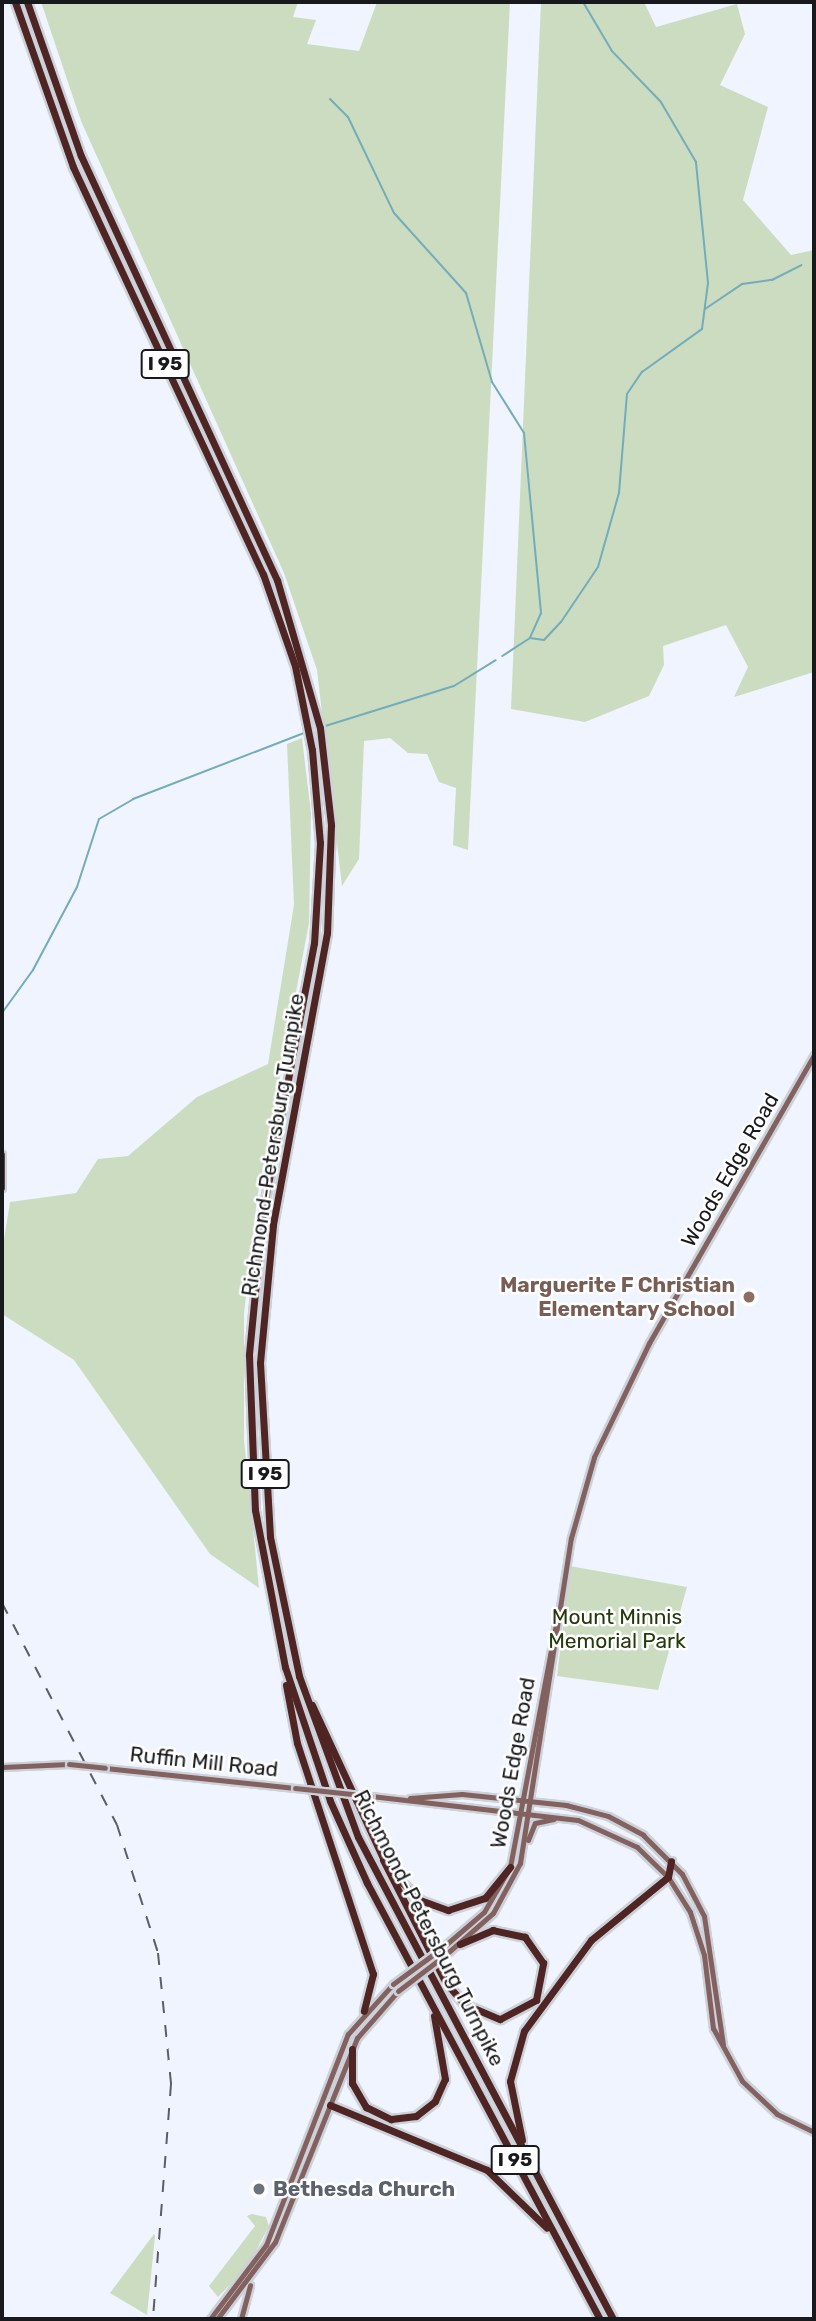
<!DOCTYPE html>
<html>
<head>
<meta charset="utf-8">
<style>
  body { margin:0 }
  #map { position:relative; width:816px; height:2321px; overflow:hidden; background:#eff4fe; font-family:Rubik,sans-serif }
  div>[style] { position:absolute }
  .green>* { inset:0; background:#ccdcc1 }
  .stream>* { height:2px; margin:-1px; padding:0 1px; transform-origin:1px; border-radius:1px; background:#73acbb }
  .roads { filter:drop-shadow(2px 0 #ccd1da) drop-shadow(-2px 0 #ccd1da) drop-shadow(0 2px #ccd1da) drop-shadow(0 -2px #ccd1da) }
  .secondary>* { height:5px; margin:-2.5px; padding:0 2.5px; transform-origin:2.5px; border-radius:2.5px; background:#82615f }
  .primary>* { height:5px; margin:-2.5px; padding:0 2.5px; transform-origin:2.5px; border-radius:2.5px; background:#67403f }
  .highway>* { height:7px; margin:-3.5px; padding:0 3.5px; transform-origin:3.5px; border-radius:3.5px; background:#4f2524 }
  .rail>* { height:2px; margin-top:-1px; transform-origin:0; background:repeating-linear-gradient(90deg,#5b5e64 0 12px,transparent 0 24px) }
  .bridges { filter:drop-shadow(2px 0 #ccd1da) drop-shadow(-2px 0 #ccd1da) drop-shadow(0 2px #ccd1da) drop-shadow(0 -2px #ccd1da) }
  .secondary-bridge>* { height:5px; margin:-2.5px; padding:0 2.5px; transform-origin:2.5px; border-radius:2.5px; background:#82615f }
  .dots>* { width:19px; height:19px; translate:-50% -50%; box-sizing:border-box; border:4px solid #fff; border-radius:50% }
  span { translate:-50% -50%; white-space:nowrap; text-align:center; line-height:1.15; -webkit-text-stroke:5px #fff; paint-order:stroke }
  .shield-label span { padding:2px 5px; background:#fff; border:2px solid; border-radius:5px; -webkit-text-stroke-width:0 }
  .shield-label { font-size:19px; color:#17191c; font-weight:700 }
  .street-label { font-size:21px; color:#17191c }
  .education-label { font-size:21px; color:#785e54; font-weight:700 }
  .right { translate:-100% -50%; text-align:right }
  .park-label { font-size:21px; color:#243a0c }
  .worship-label { font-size:21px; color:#5b616d; font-weight:700 }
  .left { translate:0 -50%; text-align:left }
  .frame { position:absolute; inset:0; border:4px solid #17191c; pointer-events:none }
</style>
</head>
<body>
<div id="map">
  <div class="green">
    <div style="clip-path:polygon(41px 2px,298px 2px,293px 17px,316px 20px,307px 44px,359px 51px,377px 2px,510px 2px,468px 850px,453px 845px,456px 788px,439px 782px,427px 754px,408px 753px,390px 738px,364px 741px,359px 859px,342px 886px,317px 670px,284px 573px,81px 121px)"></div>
    <div style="clip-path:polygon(541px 2px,644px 2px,656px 27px,737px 4px,745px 34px,720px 85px,768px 107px,743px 200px,791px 255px,814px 250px,814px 672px,734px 697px,748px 667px,726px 625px,663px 646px,664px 665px,649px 696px,585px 722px,511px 709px)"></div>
    <div style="clip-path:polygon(302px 738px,311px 813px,309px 923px,257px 1199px,244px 1314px,244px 1440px,259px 1588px,210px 1554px,74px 1360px,2px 1314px,2px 1252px,10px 1202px,76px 1193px,98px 1159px,128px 1156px,197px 1097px,268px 1064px,294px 905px,287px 744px)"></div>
    <div style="clip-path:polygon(570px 1566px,687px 1587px,658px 1690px,557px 1676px)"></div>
    <div style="clip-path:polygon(252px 2214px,266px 2217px,269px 2226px,248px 2266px,218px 2297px,209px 2286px,255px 2226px,247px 2216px)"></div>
    <div style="clip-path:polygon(154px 2234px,155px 2236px,147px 2315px,110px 2293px)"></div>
  </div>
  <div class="stream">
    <div style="left:330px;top:99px;width:25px;rotate:45deg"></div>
    <div style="left:348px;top:117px;width:106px;rotate:64.4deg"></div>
    <div style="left:394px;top:213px;width:108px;rotate:48deg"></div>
    <div style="left:466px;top:293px;width:93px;rotate:73.7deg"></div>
    <div style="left:492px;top:382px;width:60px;rotate:57.9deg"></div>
    <div style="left:524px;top:433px;width:181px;rotate:84.6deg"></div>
    <div style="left:541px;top:613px;width:27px;rotate:114deg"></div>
    <div style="left:530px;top:638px;width:33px;rotate:147deg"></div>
    <div style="left:705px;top:309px;width:45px;rotate:-34deg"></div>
    <div style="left:742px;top:284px;width:30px;rotate:-8deg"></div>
    <div style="left:772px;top:280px;width:33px;rotate:-27deg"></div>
    <div style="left:530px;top:638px;width:14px;rotate:8deg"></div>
    <div style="left:544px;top:640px;width:25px;rotate:-47deg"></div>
    <div style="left:561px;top:622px;width:66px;rotate:-56.1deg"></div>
    <div style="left:598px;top:567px;width:77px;rotate:-74.2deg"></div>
    <div style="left:619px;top:493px;width:99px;rotate:-85.4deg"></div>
    <div style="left:627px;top:394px;width:27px;rotate:-56deg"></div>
    <div style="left:642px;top:372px;width:74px;rotate:-35.6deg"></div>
    <div style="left:702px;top:329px;width:46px;rotate:-82.6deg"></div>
    <div style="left:708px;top:283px;width:122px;rotate:-95.7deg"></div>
    <div style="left:696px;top:162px;width:69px;rotate:-120.3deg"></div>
    <div style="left:661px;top:102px;width:71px;rotate:-133.9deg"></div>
    <div style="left:612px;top:51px;width:57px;rotate:-120.6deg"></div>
    <div style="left:322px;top:727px;width:138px;rotate:-17.3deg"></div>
    <div style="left:454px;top:686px;width:49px;rotate:-31.8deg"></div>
    <div style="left:2px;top:1013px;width:53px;rotate:-54.2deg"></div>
    <div style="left:33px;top:970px;width:94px;rotate:-62.1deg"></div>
    <div style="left:77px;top:887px;width:71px;rotate:-72.1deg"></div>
    <div style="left:99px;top:819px;width:39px;rotate:-30deg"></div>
    <div style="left:133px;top:799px;width:186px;rotate:-21.1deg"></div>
  </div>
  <div class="roads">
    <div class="secondary">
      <div style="left:2px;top:1767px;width:67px;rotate:-2.6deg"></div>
      <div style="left:105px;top:1768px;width:191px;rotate:6deg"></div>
      <div style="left:371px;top:1796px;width:208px;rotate:6.6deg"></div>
      <div style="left:578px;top:1820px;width:65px;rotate:24.6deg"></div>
      <div style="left:637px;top:1847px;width:43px;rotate:44.1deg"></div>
      <div style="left:668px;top:1877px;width:41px;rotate:57.8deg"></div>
      <div style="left:690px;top:1912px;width:45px;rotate:72deg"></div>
      <div style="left:704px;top:1955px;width:74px;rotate:83deg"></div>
      <div style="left:713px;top:2028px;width:60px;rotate:61.3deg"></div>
      <div style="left:742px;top:2081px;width:48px;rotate:43.3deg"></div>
      <div style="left:777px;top:2114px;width:41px;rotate:25.9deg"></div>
      <div style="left:410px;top:1798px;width:52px;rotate:-4.4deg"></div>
      <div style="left:462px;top:1794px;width:105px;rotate:6deg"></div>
      <div style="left:566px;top:1805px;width:43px;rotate:14.7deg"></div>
      <div style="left:608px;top:1816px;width:40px;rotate:28deg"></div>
      <div style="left:643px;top:1835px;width:55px;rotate:45deg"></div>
      <div style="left:682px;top:1874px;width:47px;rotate:62.4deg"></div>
      <div style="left:704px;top:1916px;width:130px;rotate:81.6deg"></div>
      <div style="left:528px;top:1840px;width:18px;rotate:-68deg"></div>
      <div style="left:535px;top:1823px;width:19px;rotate:-12deg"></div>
      <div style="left:442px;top:1948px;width:55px;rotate:-40.6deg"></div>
      <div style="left:484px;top:1912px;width:52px;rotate:-60deg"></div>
      <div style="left:510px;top:1867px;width:248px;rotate:-79.3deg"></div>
      <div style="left:444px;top:1956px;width:65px;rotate:-41.3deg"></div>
      <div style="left:493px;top:1913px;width:57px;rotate:-61.6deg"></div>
      <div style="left:520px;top:1863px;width:329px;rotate:-81.1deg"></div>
      <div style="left:571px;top:1538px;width:84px;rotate:-74.1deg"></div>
      <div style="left:594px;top:1457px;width:127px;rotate:-64.2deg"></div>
      <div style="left:649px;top:1343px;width:332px;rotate:-60.2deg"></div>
      <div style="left:210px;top:2319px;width:93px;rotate:-52.9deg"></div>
      <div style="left:266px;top:2245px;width:226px;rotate:-68.8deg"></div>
      <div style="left:348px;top:2034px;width:67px;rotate:-48deg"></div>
      <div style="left:217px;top:2319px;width:96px;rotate:-53deg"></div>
      <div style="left:275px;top:2242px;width:220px;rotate:-68.1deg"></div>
      <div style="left:357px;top:2038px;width:62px;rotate:-48.9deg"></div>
      <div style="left:241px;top:2319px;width:35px;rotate:-75deg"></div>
    </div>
    <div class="primary">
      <div style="left:2px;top:1154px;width:34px;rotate:90deg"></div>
    </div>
    <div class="highway">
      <div style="left:15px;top:2px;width:175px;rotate:70.6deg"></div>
      <div style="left:73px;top:167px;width:449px;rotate:65deg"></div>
      <div style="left:263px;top:574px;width:97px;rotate:70.8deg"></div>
      <div style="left:295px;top:666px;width:86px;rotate:78.6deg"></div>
      <div style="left:312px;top:750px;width:93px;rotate:85.1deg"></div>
      <div style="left:320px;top:843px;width:100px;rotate:93.4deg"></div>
      <div style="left:314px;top:943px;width:273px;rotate:100.8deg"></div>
      <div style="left:263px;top:1211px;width:145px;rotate:95.6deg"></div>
      <div style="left:249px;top:1355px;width:155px;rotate:87.8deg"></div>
      <div style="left:255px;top:1510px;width:160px;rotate:79.2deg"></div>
      <div style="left:285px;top:1667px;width:141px;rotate:71.4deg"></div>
      <div style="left:330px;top:1801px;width:90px;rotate:65.7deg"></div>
      <div style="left:367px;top:1883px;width:494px;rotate:61.9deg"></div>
      <div style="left:27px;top:2px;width:163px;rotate:70.7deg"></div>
      <div style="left:81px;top:156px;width:467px;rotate:65.2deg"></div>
      <div style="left:277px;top:580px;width:154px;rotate:73.8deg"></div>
      <div style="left:320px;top:728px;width:98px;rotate:83.5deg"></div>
      <div style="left:331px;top:825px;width:108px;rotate:92.1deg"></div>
      <div style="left:327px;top:933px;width:297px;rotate:100.5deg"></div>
      <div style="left:273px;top:1225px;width:139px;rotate:95.4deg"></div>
      <div style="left:260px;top:1363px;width:174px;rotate:86.7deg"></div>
      <div style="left:270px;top:1537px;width:142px;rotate:78.2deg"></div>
      <div style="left:299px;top:1676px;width:171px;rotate:69.9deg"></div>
      <div style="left:358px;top:1837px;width:545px;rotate:62.12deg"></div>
      <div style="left:286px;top:1685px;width:59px;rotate:79.3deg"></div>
      <div style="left:297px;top:1743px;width:243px;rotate:71.8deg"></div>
      <div style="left:373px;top:1974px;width:38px;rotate:104deg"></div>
      <div style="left:312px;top:1705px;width:173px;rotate:65.1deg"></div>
      <div style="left:383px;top:1860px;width:138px;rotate:62.9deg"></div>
      <div style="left:446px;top:1983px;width:28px;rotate:49deg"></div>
      <div style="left:464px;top:2004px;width:39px;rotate:23deg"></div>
      <div style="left:500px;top:2019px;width:41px;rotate:-27.8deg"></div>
      <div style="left:536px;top:2000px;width:38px;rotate:-79deg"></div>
      <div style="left:543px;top:1963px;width:32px;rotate:-125deg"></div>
      <div style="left:525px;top:1937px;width:33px;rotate:-168deg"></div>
      <div style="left:493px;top:1930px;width:36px;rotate:157deg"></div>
      <div style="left:391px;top:1872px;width:40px;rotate:44deg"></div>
      <div style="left:420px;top:1900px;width:30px;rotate:20deg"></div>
      <div style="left:448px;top:1910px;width:39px;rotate:-18deg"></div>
      <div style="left:485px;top:1898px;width:40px;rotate:-51deg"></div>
      <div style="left:352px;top:2049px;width:34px;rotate:90deg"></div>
      <div style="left:352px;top:2083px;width:28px;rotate:60deg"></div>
      <div style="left:366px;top:2107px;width:28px;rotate:26deg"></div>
      <div style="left:391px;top:2119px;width:25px;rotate:-7deg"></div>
      <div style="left:416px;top:2116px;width:24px;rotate:-38deg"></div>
      <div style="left:435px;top:2101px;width:24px;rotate:-66deg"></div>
      <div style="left:445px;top:2079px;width:64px;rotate:-99.9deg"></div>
      <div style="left:330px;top:2105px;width:170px;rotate:22.5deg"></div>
      <div style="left:487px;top:2170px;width:83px;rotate:44deg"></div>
      <div style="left:522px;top:2140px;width:60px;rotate:-101.5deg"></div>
      <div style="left:510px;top:2081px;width:52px;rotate:-74.4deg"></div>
      <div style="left:524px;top:2031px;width:113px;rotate:-53.6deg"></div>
      <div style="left:591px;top:1940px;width:99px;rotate:-39.3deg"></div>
      <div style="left:668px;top:1877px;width:16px;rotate:-79deg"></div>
    </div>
  </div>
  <div class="rail">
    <div style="left:2px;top:1603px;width:250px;rotate:62.6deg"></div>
    <div style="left:117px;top:1825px;width:134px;rotate:72.2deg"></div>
    <div style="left:158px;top:1953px;width:132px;rotate:84.3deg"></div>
    <div style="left:171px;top:2084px;width:236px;rotate:94.4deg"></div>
  </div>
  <div class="bridges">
    <div class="secondary-bridge">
      <div style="left:69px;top:1764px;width:36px;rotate:6deg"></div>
      <div style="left:295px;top:1788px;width:76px;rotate:6deg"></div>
      <div style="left:393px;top:1984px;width:61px;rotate:-36.3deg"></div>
      <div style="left:398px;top:1991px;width:58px;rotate:-37.3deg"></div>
    </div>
  </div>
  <div class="dots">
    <div style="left:749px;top:1297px;background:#8d6e63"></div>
    <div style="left:259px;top:2189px;background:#6b7280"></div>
  </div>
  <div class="shield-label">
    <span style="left:165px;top:364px">I 95</span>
    <span style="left:265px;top:1474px">I 95</span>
    <span style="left:515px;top:2160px">I 95</span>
  </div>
  <div class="street-label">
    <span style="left:273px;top:1145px;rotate:-81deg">Richmond-Petersburg Turnpike</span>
    <span style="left:730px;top:1170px;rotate:-60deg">Woods Edge Road</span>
    <span style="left:204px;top:1762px;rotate:6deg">Ruffin Mill Road</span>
    <span style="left:513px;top:1763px;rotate:-80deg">Woods Edge Road</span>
    <span style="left:429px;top:1928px;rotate:63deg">Richmond-Petersburg Turnpike</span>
  </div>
  <div class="education-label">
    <span class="right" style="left:735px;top:1297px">Marguerite F Christian<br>Elementary School</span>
  </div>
  <div class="park-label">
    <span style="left:617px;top:1629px">Mount Minnis<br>Memorial Park</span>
  </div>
  <div class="worship-label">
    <span class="left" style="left:273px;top:2189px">Bethesda Church</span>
  </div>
  <div class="frame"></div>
</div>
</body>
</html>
